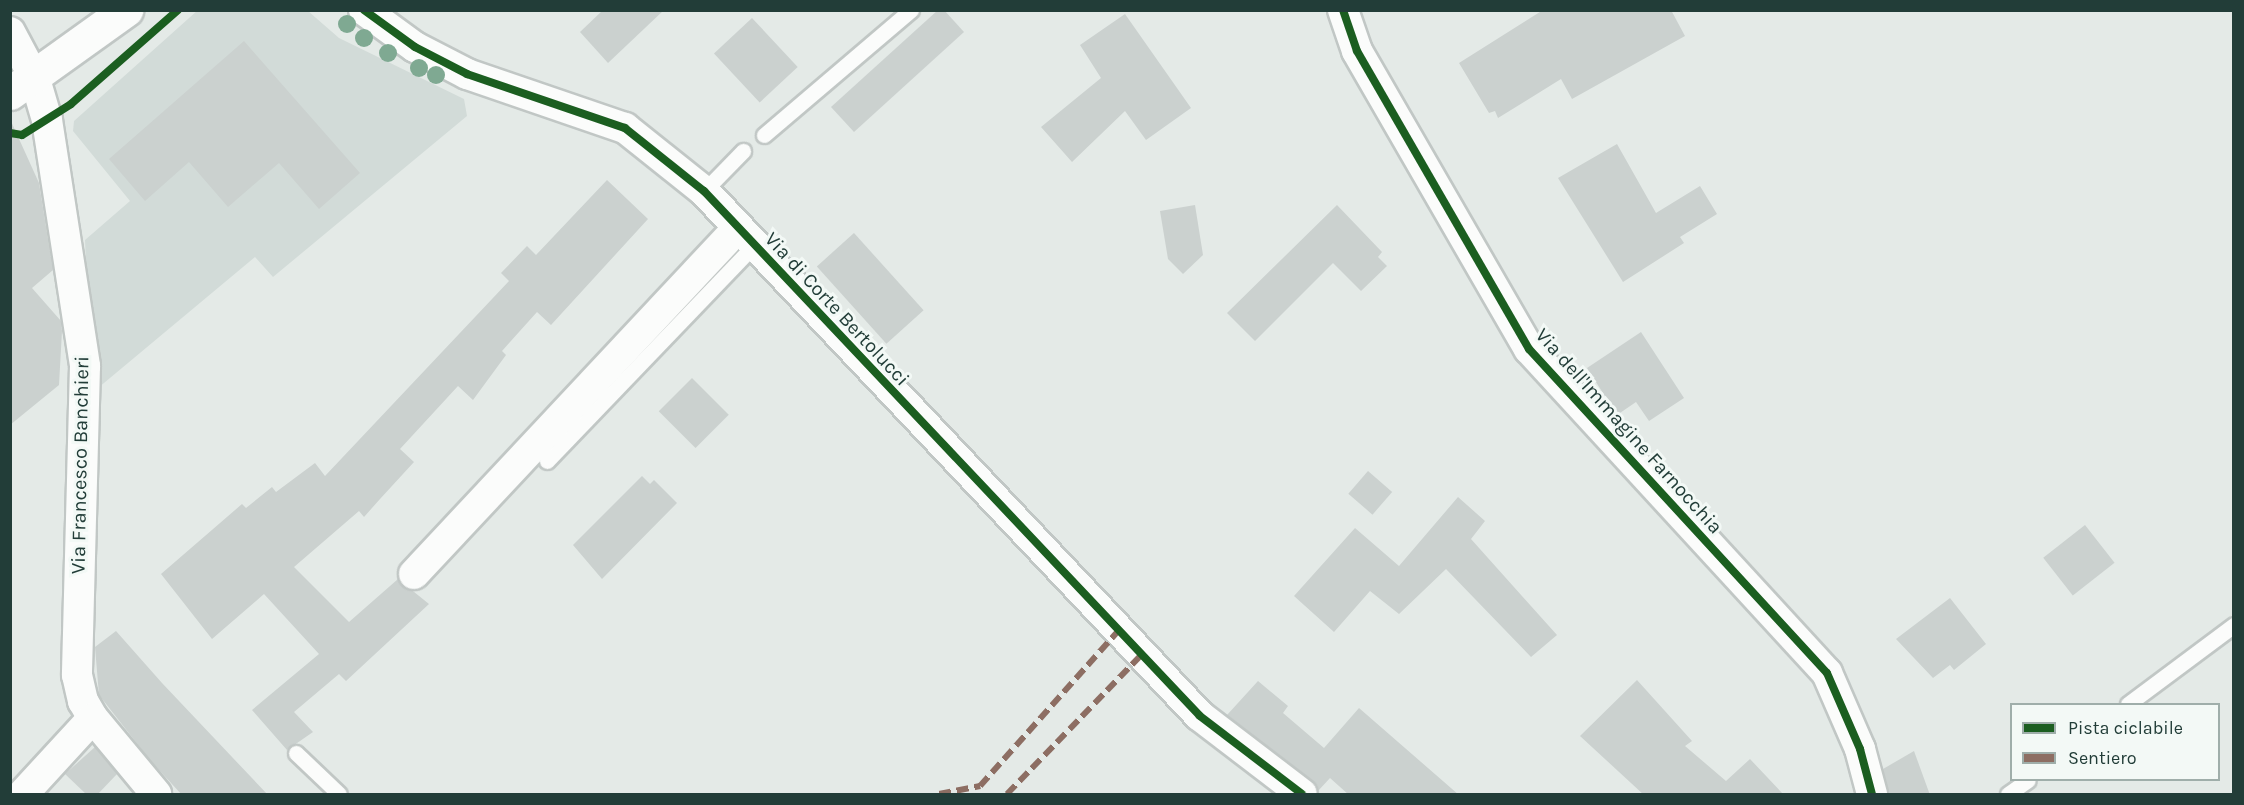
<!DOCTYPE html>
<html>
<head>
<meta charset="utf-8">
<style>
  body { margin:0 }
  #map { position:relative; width:2244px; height:805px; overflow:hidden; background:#e4eae7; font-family:Karla,sans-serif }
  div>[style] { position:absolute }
  .built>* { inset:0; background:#d2dbd8 }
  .building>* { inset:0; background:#cbd1cf; transform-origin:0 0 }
  .roads { filter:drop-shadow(2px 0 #c1c7c5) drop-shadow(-2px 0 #c1c7c5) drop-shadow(0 2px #c1c7c5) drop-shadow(0 -2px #c1c7c5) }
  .lane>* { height:15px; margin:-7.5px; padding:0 7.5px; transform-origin:7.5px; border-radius:7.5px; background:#fbfcfb }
  .street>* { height:30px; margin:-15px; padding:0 15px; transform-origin:15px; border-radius:15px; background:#fbfcfb }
  .secondary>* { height:33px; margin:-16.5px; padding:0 16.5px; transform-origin:16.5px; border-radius:16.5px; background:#fbfcfb }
  .quiet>* { height:6px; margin-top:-3px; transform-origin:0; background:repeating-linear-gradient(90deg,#8d6e63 0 12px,transparent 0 18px) }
  .cycleway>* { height:8px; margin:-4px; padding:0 4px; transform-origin:4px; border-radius:4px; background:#1b5e20 }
  .trees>* { width:18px; height:18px; margin:-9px; border-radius:50%; background:#7fa992 }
  span { translate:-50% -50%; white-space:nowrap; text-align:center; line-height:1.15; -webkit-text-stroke:6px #f3f9f6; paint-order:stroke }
  .street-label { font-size:20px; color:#223d38 }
  .frame { position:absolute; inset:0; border:12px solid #223d38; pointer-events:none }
  .legend { position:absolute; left:2010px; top:703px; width:210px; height:78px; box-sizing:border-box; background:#f3f9f6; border:2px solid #9faeaa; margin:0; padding:8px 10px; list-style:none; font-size:18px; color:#223d38 }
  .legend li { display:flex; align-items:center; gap:12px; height:30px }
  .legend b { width:30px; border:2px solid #9faeaa }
</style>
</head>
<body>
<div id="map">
  <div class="built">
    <div style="clip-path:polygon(198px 10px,308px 11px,339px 38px,464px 99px,467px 116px,273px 277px,255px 257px,92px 393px,85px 240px,130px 201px,73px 131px,74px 121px)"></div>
  </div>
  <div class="building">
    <div style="clip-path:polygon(603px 10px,664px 10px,608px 63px,580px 32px)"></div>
    <div style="clip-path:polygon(938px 10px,944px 10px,964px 32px,854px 132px,831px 107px)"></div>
    <div style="clip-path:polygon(1543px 10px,1671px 10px,1685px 36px,1572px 99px,1561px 79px,1498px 118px,1495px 111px,1489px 113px,1459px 63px)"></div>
    <div style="clip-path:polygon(1125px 14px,1191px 108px,1146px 140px,1125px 111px,1072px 162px,1041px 127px,1101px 78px,1080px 45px)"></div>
    <div style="left:752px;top:18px;width:67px;height:52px;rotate:47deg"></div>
    <div style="clip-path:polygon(244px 41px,360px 173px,319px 209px,279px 163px,228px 207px,189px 162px,145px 201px,109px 159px)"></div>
    <div style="clip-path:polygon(10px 119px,39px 183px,53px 270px,32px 288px,61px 321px,62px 331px,59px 385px,10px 425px)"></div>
    <div style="clip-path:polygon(1617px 144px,1656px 213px,1700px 186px,1717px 214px,1680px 237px,1684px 243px,1623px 282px,1558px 178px)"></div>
    <div style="clip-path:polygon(607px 180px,648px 219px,551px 325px,537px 312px,502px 351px,506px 355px,473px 400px,458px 386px,400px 449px,414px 462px,380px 499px,364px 517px,359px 511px,294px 567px,349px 622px,398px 579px,429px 604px,346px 681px,339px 674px,294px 712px,313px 732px,287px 750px,252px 710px,319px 654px,264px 594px,212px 639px,161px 574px,242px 504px,246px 508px,272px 487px,276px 492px,315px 463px,325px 476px,509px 281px,501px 273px,527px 246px,536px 255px)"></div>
    <div style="clip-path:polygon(1195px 205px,1203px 255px,1183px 274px,1168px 259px,1160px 211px)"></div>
    <div style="clip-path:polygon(1337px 205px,1382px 252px,1378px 257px,1387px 266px,1361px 291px,1333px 263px,1255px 341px,1227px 313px)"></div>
    <div style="left:854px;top:233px;width:104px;height:50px;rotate:48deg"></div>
    <div style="clip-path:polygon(1641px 332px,1684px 398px,1649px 421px,1636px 402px,1617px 415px,1587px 368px)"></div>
    <div style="left:692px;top:378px;width:52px;height:47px;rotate:45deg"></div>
    <div style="left:1368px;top:471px;width:32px;height:30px;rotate:41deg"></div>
    <div style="clip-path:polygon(642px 476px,650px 484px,654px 480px,677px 503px,602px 579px,573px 545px)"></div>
    <div style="clip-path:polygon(1458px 497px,1485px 521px,1471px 539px,1557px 635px,1531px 657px,1446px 569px,1399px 614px,1370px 591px,1334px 632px,1294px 596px,1355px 528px,1399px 566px)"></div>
    <div style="left:2085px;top:525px;width:48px;height:53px;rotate:52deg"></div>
    <div style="clip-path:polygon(1950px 598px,1986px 644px,1954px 670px,1950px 665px,1933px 678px,1896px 639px)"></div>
    <div style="clip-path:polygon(116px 631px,162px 683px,268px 795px,182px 795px,150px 760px,99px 695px,95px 647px)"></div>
    <div style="clip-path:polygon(1637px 680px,1692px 741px,1685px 746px,1726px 781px,1750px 759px,1784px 795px,1644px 795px,1580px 736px)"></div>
    <div style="clip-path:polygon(1258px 681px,1288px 706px,1283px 713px,1324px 748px,1359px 708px,1459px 795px,1349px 795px,1330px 778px,1318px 791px,1312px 780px,1227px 715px)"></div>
    <div style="clip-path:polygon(95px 747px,117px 774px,97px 795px,87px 795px,65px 774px)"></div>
    <div style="clip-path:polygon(1914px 751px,1930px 795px,1889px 795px,1883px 769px)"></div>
  </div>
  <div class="roads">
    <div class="lane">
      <div style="left:764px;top:135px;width:193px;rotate:-40.4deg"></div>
      <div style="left:704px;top:191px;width:56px;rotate:-45.7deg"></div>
      <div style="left:547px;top:461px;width:301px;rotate:-46.2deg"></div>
      <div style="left:2128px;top:704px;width:132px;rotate:-36.7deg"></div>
      <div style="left:296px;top:753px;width:59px;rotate:43.6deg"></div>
      <div style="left:2008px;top:794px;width:24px;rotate:-35deg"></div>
    </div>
    <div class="street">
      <div style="left:364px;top:10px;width:63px;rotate:36deg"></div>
      <div style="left:415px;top:47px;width:59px;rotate:27.4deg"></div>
      <div style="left:467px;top:74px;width:167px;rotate:18.9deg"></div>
      <div style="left:625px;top:128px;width:101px;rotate:38.6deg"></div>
      <div style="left:704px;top:191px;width:722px;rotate:46.63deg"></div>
      <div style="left:1200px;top:716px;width:128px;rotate:37.4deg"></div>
      <div style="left:1343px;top:10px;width:43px;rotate:71.1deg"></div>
      <div style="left:1357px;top:51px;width:344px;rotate:60deg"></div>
      <div style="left:1529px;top:349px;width:440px;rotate:47.4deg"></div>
      <div style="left:1827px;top:673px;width:83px;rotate:66.5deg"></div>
      <div style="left:1860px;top:749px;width:47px;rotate:75.1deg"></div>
      <div style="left:10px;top:32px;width:53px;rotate:62deg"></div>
      <div style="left:35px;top:79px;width:43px;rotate:73.7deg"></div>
      <div style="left:47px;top:120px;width:249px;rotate:81.2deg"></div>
      <div style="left:85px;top:366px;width:309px;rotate:91.5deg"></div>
      <div style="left:77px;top:675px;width:27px;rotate:77deg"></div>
      <div style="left:83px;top:701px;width:20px;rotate:60deg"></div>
      <div style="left:93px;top:718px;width:99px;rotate:50.3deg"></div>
      <div style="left:414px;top:574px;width:474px;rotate:-46.9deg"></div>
      <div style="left:23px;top:794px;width:103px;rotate:-47.4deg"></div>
    </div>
    <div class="secondary">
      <div style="left:10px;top:93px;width:143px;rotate:-35.6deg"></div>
    </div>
  </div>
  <div class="quiet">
    <div style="left:939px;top:794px;width:42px;rotate:-11deg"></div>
    <div style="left:980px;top:786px;width:208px;rotate:-48.3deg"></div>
    <div style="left:1007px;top:794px;width:193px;rotate:-46deg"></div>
  </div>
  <div class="cycleway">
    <div style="left:364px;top:10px;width:63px;rotate:36deg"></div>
    <div style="left:415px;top:47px;width:59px;rotate:27.4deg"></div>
    <div style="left:467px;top:74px;width:167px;rotate:18.9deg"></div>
    <div style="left:625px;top:128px;width:101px;rotate:38.6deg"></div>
    <div style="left:704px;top:191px;width:722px;rotate:46.63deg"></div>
    <div style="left:1200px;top:716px;width:128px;rotate:37.4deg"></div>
    <div style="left:1343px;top:10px;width:43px;rotate:71.1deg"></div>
    <div style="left:1357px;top:51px;width:344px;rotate:60deg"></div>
    <div style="left:1529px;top:349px;width:440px;rotate:47.4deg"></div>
    <div style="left:1827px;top:673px;width:83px;rotate:66.5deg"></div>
    <div style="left:1860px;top:749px;width:47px;rotate:75.1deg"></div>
    <div style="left:10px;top:133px;width:12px;rotate:9deg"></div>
    <div style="left:22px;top:135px;width:58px;rotate:-32.3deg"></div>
    <div style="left:71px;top:104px;width:142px;rotate:-41.3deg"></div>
  </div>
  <div class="trees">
    <div style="left:347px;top:24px"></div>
    <div style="left:364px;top:38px"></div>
    <div style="left:388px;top:53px"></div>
    <div style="left:419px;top:68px"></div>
    <div style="left:436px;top:75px"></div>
  </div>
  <div class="street-label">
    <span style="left:837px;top:309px;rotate:47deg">Via di Corte Bertolucci</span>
    <span style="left:1629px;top:431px;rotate:48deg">Via dell'Immagine Farnocchia</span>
    <span style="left:80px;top:465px;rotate:-89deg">Via Francesco Banchieri</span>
  </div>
  <div class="frame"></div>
  <ul class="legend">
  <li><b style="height:8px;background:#1b5e20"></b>Pista ciclabile</li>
  <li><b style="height:8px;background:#8d6e63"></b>Sentiero</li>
  </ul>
</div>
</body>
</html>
